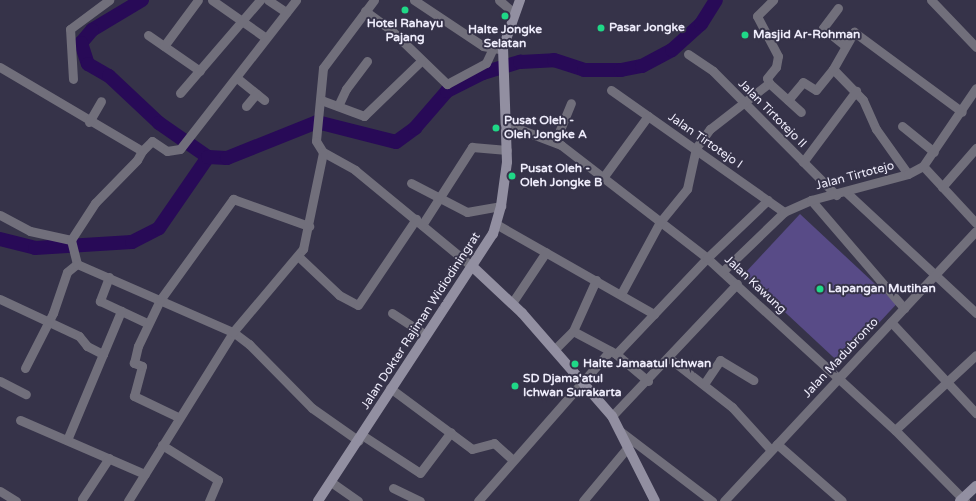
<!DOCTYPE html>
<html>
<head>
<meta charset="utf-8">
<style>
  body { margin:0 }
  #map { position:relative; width:976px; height:501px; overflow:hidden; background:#363349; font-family:"Varela Round",sans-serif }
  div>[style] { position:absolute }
  .green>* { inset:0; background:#584b87; transform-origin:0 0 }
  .river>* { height:14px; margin:-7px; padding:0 7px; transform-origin:7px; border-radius:7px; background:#280a57 }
  .street>* { height:9px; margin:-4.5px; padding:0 4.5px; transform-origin:4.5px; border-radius:4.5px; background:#716f7b }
  .secondary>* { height:10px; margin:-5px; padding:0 5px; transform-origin:5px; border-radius:5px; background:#928fa1 }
  .dots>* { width:11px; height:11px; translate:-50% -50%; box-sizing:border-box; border:2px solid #363349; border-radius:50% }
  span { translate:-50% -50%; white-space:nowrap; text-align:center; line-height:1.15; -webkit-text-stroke:4px #363349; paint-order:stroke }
  .poi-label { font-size:12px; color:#eeecfb; font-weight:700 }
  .left { translate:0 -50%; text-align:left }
  .street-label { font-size:12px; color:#eeecfb }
</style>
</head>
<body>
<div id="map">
  <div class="green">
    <div style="left:800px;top:214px;width:132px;height:82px;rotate:43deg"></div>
  </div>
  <div class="river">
    <div style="left:142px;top:0;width:58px;rotate:149deg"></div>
    <div style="left:92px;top:30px;width:17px;rotate:130deg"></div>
    <div style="left:81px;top:43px;width:22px;rotate:72deg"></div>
    <div style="left:88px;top:64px;width:24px;rotate:30deg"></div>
    <div style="left:109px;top:76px;width:69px;rotate:43.2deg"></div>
    <div style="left:159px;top:123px;width:60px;rotate:34.8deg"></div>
    <div style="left:0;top:239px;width:36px;rotate:14deg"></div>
    <div style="left:35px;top:248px;width:97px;rotate:-3.5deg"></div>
    <div style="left:132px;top:242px;width:30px;rotate:-27deg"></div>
    <div style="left:159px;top:228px;width:86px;rotate:-55.4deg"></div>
    <div style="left:208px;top:157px;width:19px;rotate:3deg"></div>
    <div style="left:227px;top:158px;width:97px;rotate:-21.8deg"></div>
    <div style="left:317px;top:122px;width:81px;rotate:14.2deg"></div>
    <div style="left:396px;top:142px;width:24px;rotate:-36deg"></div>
    <div style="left:415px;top:128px;width:49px;rotate:-49.1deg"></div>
    <div style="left:447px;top:91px;width:40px;rotate:-26.6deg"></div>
    <div style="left:483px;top:73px;width:39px;rotate:-17deg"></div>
    <div style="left:520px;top:62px;width:34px;rotate:-3deg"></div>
    <div style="left:554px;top:60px;width:32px;rotate:18deg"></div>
    <div style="left:584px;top:70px;width:37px"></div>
    <div style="left:621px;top:70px;width:21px;rotate:-11deg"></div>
    <div style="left:642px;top:66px;width:34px;rotate:-28deg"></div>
    <div style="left:672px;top:50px;width:39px;rotate:-42deg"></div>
    <div style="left:701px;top:24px;width:28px;rotate:-58deg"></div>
  </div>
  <div class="street">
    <div style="left:212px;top:0;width:66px;rotate:35.1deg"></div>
    <div style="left:268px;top:0;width:22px;rotate:34deg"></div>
    <div style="left:374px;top:0;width:85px;rotate:126.9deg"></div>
    <div style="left:323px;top:68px;width:73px;rotate:95.5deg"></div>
    <div style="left:316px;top:141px;width:13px;rotate:58deg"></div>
    <div style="left:323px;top:152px;width:37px;rotate:29deg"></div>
    <div style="left:355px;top:170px;width:154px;rotate:39.5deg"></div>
    <div style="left:414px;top:0;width:83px;rotate:33.7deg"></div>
    <div style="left:483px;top:46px;width:15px;rotate:11deg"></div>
    <div style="left:499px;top:0;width:20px;rotate:41deg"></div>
    <div style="left:931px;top:0;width:65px;rotate:46.2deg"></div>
    <div style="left:838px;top:8px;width:25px;rotate:127deg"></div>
    <div style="left:823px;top:28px;width:28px;rotate:39deg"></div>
    <div style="left:365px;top:11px;width:32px;rotate:36deg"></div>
    <div style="left:391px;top:30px;width:78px;rotate:44deg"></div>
    <div style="left:447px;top:84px;width:44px;rotate:-28.3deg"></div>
    <div style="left:486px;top:63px;width:14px;rotate:-65deg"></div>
    <div style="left:148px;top:35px;width:63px;rotate:34.7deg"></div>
    <div style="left:164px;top:46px;width:57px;rotate:-53.5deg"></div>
    <div style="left:688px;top:54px;width:30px;rotate:34deg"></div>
    <div style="left:713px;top:71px;width:175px;rotate:45.2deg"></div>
    <div style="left:0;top:67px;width:165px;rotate:30.6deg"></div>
    <div style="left:142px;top:151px;width:10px;rotate:119deg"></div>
    <div style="left:137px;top:160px;width:60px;rotate:134.3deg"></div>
    <div style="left:95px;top:203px;width:44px;rotate:123deg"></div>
    <div style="left:833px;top:69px;width:43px;rotate:45.9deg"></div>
    <div style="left:863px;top:100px;width:32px;rotate:66deg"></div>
    <div style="left:876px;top:129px;width:55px;rotate:54.6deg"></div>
    <div style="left:237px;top:78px;width:35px;rotate:39deg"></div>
    <div style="left:73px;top:79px;width:50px;rotate:-93.4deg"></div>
    <div style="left:70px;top:29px;width:49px;rotate:-36.6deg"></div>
    <div style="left:769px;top:83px;width:43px;rotate:42.2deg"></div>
    <div style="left:611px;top:90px;width:212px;rotate:35.2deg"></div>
    <div style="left:180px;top:93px;width:123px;rotate:-49.3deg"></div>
    <div style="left:321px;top:100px;width:46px;rotate:20.4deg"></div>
    <div style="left:364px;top:116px;width:79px;rotate:-44deg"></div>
    <div style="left:788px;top:100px;width:23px;rotate:-50deg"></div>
    <div style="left:803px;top:82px;width:15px;rotate:32deg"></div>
    <div style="left:816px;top:90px;width:27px;rotate:-51deg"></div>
    <div style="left:833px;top:69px;width:43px;rotate:-60.4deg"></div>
    <div style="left:854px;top:32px;width:134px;rotate:36.5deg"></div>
    <div style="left:246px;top:106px;width:16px;rotate:-50deg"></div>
    <div style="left:338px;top:106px;width:19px;rotate:-65deg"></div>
    <div style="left:346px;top:89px;width:35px;rotate:-53deg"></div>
    <div style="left:89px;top:122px;width:24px;rotate:-60deg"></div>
    <div style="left:506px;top:124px;width:59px;rotate:20.9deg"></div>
    <div style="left:561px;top:145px;width:185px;rotate:37.7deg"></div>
    <div style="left:707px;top:258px;width:255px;rotate:42.5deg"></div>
    <div style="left:895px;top:430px;width:100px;rotate:45.4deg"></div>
    <div style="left:902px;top:126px;width:41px;rotate:39.1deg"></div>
    <div style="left:555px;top:142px;width:42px;rotate:-67.7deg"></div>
    <div style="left:696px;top:148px;width:24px;rotate:-54deg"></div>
    <div style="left:710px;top:129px;width:75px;rotate:-37.9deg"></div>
    <div style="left:769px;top:83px;width:5px;rotate:-112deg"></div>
    <div style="left:767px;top:78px;width:14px;rotate:-51deg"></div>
    <div style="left:776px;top:67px;width:11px;rotate:-80deg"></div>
    <div style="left:778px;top:56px;width:45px;rotate:-117.7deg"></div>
    <div style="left:757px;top:16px;width:23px;rotate:-45deg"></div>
    <div style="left:142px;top:151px;width:14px;rotate:-45deg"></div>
    <div style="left:152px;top:141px;width:18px;rotate:34deg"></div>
    <div style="left:167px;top:151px;width:13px;rotate:-9deg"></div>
    <div style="left:180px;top:149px;width:189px;rotate:-52.1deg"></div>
    <div style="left:803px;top:162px;width:89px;rotate:-53.3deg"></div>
    <div style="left:923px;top:166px;width:78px;rotate:47.1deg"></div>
    <div style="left:602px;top:179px;width:78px;rotate:-53.9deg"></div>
    <div style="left:411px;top:183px;width:63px;rotate:27.4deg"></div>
    <div style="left:467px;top:212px;width:35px;rotate:-10deg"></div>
    <div style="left:942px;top:187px;width:52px;rotate:-48.9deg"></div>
    <div style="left:846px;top:192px;width:178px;rotate:42.9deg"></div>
    <div style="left:811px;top:200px;width:143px;rotate:49.3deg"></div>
    <div style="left:0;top:215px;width:34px;rotate:28deg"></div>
    <div style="left:30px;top:231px;width:42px;rotate:12.4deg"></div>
    <div style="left:71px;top:240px;width:25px;rotate:76deg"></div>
    <div style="left:496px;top:224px;width:182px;rotate:29.7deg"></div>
    <div style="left:422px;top:225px;width:93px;rotate:-57.3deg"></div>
    <div style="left:472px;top:147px;width:35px;rotate:5deg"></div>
    <div style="left:299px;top:257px;width:55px;rotate:43.5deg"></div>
    <div style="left:339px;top:295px;width:21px;rotate:28deg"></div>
    <div style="left:358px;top:305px;width:104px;rotate:-56deg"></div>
    <div style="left:723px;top:271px;width:85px;rotate:-44deg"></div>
    <div style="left:784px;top:212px;width:30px;rotate:-24deg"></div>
    <div style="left:811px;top:200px;width:100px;rotate:-15deg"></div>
    <div style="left:908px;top:174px;width:17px;rotate:-28deg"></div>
    <div style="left:923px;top:166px;width:94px;rotate:-55.8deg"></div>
    <div style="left:109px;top:277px;width:26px;rotate:111deg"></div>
    <div style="left:100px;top:301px;width:52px;rotate:25.1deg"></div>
    <div style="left:621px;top:294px;width:82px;rotate:-61.6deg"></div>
    <div style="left:660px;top:222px;width:43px;rotate:-50.7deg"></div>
    <div style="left:687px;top:189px;width:42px;rotate:-77.6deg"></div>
    <div style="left:0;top:299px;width:87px;rotate:25.1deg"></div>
    <div style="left:79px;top:336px;width:13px;rotate:51deg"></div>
    <div style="left:87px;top:346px;width:18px;rotate:27deg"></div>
    <div style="left:103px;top:354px;width:47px;rotate:-67.3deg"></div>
    <div style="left:512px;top:303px;width:61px;rotate:-56.3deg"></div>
    <div style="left:392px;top:313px;width:38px;rotate:33deg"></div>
    <div style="left:891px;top:322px;width:125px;rotate:47deg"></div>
    <div style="left:573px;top:331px;width:49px;rotate:28.1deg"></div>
    <div style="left:616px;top:354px;width:42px;rotate:40.2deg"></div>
    <div style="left:554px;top:350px;width:27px;rotate:-45deg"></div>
    <div style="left:573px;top:331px;width:56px;rotate:-65.7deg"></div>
    <div style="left:616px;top:354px;width:132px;rotate:-46.5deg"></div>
    <div style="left:707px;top:258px;width:84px;rotate:-43.6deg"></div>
    <div style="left:669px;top:358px;width:80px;rotate:37.9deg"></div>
    <div style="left:732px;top:407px;width:58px;rotate:47.8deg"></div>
    <div style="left:25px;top:368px;width:62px;rotate:-63deg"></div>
    <div style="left:53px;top:313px;width:43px;rotate:-71.1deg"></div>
    <div style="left:67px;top:272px;width:13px;rotate:-39deg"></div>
    <div style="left:77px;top:264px;width:170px;rotate:23.6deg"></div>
    <div style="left:233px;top:332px;width:20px;rotate:37deg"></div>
    <div style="left:249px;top:344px;width:90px;rotate:45.5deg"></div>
    <div style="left:312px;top:408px;width:57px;rotate:35.1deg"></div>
    <div style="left:0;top:381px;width:29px;rotate:27deg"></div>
    <div style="left:704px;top:384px;width:29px;rotate:-56deg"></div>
    <div style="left:720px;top:360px;width:39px;rotate:31deg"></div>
    <div style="left:390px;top:388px;width:102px;rotate:36.6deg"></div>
    <div style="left:472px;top:449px;width:23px;rotate:-15deg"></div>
    <div style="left:494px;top:443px;width:25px;rotate:42deg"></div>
    <div style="left:612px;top:416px;width:182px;rotate:-46.6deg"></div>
    <div style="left:178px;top:417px;width:49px;rotate:-154.5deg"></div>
    <div style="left:134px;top:396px;width:31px;rotate:-75deg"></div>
    <div style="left:142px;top:366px;width:9px;rotate:-159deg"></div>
    <div style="left:134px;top:363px;width:17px;rotate:-77deg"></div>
    <div style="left:138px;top:346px;width:51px;rotate:-64.4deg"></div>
    <div style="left:160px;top:300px;width:125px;rotate:-54.1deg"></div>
    <div style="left:233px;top:199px;width:81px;rotate:19.6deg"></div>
    <div style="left:20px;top:420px;width:136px;rotate:23.4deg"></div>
    <div style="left:895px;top:430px;width:110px;rotate:-42.8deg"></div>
    <div style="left:620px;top:431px;width:116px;rotate:37.3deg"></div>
    <div style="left:362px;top:435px;width:69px;rotate:33.2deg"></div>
    <div style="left:420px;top:473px;width:51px;rotate:-52.9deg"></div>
    <div style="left:67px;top:440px;width:93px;rotate:-67.3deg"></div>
    <div style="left:777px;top:444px;width:86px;rotate:41.2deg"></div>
    <div style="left:162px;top:445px;width:66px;rotate:32deg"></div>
    <div style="left:218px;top:480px;width:23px;rotate:113deg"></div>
    <div style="left:331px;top:482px;width:33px;rotate:35deg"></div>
    <div style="left:393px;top:488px;width:30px;rotate:26deg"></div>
    <div style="left:0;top:491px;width:19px;rotate:32deg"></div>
    <div style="left:82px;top:499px;width:49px;rotate:-56.6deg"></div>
    <div style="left:128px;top:501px;width:199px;rotate:-58.1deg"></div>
    <div style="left:233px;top:332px;width:109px;rotate:-49.9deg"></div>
    <div style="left:303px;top:249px;width:99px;rotate:-78.3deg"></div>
    <div style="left:478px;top:501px;width:200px;rotate:-48.7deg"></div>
    <div style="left:583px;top:501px;width:70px;rotate:-50.2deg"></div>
    <div style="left:724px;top:501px;width:369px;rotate:-47deg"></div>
  </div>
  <div class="secondary">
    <div style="left:474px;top:268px;width:66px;rotate:43.2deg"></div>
    <div style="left:522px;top:313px;width:137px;rotate:48.9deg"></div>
    <div style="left:612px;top:416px;width:95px;rotate:63.2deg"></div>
    <div style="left:318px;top:501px;width:319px;rotate:-56.8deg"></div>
    <div style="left:493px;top:234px;width:29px;rotate:-74deg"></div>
    <div style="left:501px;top:206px;width:44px;rotate:-82.2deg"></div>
    <div style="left:507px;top:162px;width:114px;rotate:-92deg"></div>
    <div style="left:503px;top:48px;width:51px;rotate:-70.5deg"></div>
    <div style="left:960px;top:501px;width:22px;rotate:-43deg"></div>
  </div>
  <div class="dots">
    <div style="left:405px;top:10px;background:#1fd887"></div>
    <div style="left:505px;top:16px;background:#1fd887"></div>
    <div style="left:601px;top:28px;background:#1fd887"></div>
    <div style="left:745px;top:35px;background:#1fd887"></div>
    <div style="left:496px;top:128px;background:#1fd887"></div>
    <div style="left:512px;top:176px;background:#1fd887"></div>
    <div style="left:820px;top:289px;background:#1fd887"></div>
    <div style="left:575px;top:364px;background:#1fd887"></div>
    <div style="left:515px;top:386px;background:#1fd887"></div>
  </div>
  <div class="poi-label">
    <span style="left:405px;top:31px">Hotel Rahayu<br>Pajang</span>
    <span class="left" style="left:609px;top:28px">Pasar Jongke</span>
    <span style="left:505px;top:37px">Halte Jongke<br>Selatan</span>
    <span class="left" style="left:753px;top:35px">Masjid Ar-Rohman</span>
    <span class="left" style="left:504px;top:128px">Pusat Oleh -<br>Oleh Jongke A</span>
    <span class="left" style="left:520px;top:176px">Pusat Oleh -<br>Oleh Jongke B</span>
    <span class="left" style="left:828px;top:289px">Lapangan Mutihan</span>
    <span class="left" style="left:583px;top:364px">Halte Jamaatul Ichwan</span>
    <span class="left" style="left:523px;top:386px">SD Djama'atul<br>Ichwan Surakarta</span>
  </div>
  <div class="street-label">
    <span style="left:772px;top:114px;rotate:45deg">Jalan Tirtotejo II</span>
    <span style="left:705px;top:141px;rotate:35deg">Jalan Tirtotejo I</span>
    <span style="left:855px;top:176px;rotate:-15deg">Jalan Tirtotejo</span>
    <span style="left:755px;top:285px;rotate:43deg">Jalan Kawung</span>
    <span style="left:421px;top:321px;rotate:-57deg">Jalan Dokter Rajiman Widiodiningrat</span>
    <span style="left:841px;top:358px;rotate:-47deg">Jalan Madubronto</span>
  </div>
</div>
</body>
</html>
